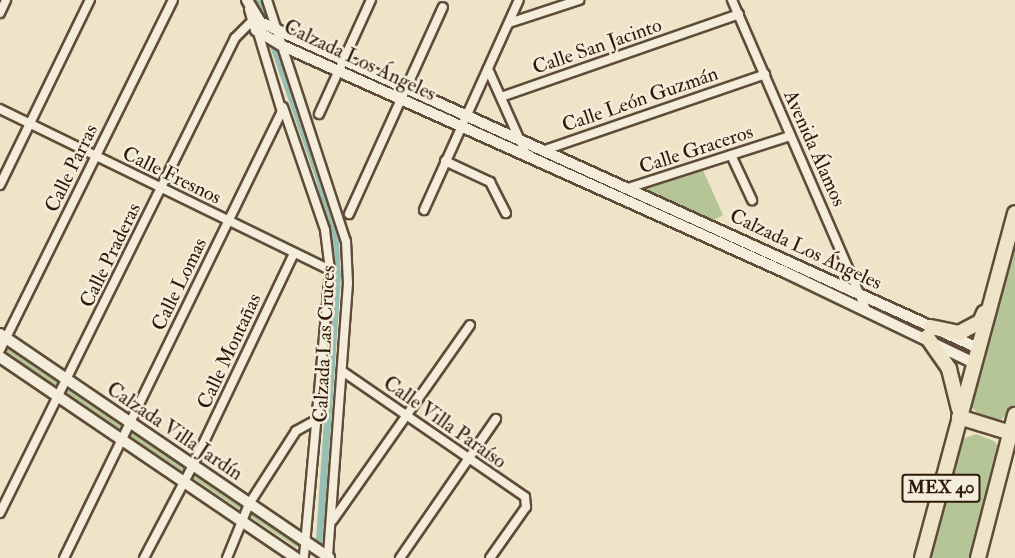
<!DOCTYPE html>
<html>
<head>
<meta charset="utf-8">
<style>
  body { margin:0 }
  #map { position:relative; width:1015px; height:558px; overflow:hidden; background:#eee4c7; font-family:"IM FELL Double Pica",serif }
  div>[style] { position:absolute }
  .green>* { inset:0; background:#b5c598 }
  .water>* { inset:0; background:#99bfb3 }
  .roads { filter:drop-shadow(2px 0 #5f4c38) drop-shadow(-2px 0 #5f4c38) drop-shadow(0 2px #5f4c38) drop-shadow(0 -2px #5f4c38) }
  .minor>* { height:8px; margin:-4px; padding:0 4px; transform-origin:4px; border-radius:4px; background:#f4eddb }
  .tertiary>* { height:10px; margin:-5px; padding:0 5px; transform-origin:5px; border-radius:5px; background:#f4eddb }
  .trunk>* { height:14px; margin:-7px; padding:0 7px; transform-origin:7px; border-radius:7px; background:#eee4c7 }
  span { translate:-50% -50%; white-space:nowrap; text-align:center; line-height:1.15; -webkit-text-stroke:5px #f4eddb; paint-order:stroke }
  .shield-label span { padding:2px 4px; background:#f4eddb; border:2px solid; border-radius:4px; -webkit-text-stroke-width:0 }
  .shield-label { font-size:18px; color:#2f1908; font-weight:700 }
  .street-label { font-size:20px; color:#2f1908 }
</style>
</head>
<body>
<div id="map">
  <div class="green">
    <div style="clip-path:polygon(702px 168px,723px 215px,705px 225px,631px 192px)"></div>
    <div style="clip-path:polygon(1015px 223px,1015px 409px,1000px 420px,985px 420px,965px 401px)"></div>
    <div style="clip-path:polygon(0 340px,299px 540px,299px 546px,296px 547px,0 349px)"></div>
    <div style="clip-path:polygon(976px 434px,994px 441px,1001px 449px,977px 558px,924px 558px,959px 440px)"></div>
  </div>
  <div class="water">
    <div style="clip-path:polygon(254px 0,261px 0,339px 241px,341px 277px,322px 558px,316px 558px,316px 539px,335px 257px,316px 180px)"></div>
  </div>
  <div class="roads">
    <div class="minor">
      <div style="left:267px;top:0;width:254px;rotate:71.9deg"></div>
      <div style="left:346px;top:241px;width:42px;rotate:87.3deg"></div>
      <div style="left:348px;top:283px;width:276px;rotate:94.2deg"></div>
      <div style="left:732px;top:0;width:338px;rotate:66.6deg"></div>
      <div style="left:0;top:13px;width:14px;rotate:-65deg"></div>
      <div style="left:509px;top:23px;width:74px;rotate:-18.2deg"></div>
      <div style="left:488px;top:69px;width:95px;rotate:65.9deg"></div>
      <div style="left:527px;top:156px;width:3px;rotate:-18deg"></div>
      <div style="left:501px;top:97px;width:252px;rotate:-19.2deg"></div>
      <div style="left:283px;top:107px;width:130px;rotate:71.1deg"></div>
      <div style="left:325px;top:230px;width:40px;rotate:82.9deg"></div>
      <div style="left:330px;top:270px;width:289px;rotate:95.2deg"></div>
      <div style="left:0;top:109px;width:367px;rotate:26deg"></div>
      <div style="left:319px;top:114px;width:125px;rotate:-65.5deg"></div>
      <div style="left:542px;top:151px;width:236px;rotate:-19deg"></div>
      <div style="left:731px;top:155px;width:50px;rotate:65deg"></div>
      <div style="left:445px;top:161px;width:50px;rotate:25deg"></div>
      <div style="left:490px;top:182px;width:35px;rotate:63deg"></div>
      <div style="left:0;top:185px;width:206px;rotate:-64.1deg"></div>
      <div style="left:625px;top:189px;width:173px;rotate:-17.8deg"></div>
      <div style="left:424px;top:210px;width:230px;rotate:-65.7deg"></div>
      <div style="left:349px;top:214px;width:227px;rotate:-65.6deg"></div>
      <div style="left:0;top:350px;width:390px;rotate:-63.7deg"></div>
      <div style="left:342px;top:371px;width:222px;rotate:34.5deg"></div>
      <div style="left:525px;top:497px;width:10px;rotate:84deg"></div>
      <div style="left:526px;top:507px;width:62px;rotate:125.2deg"></div>
      <div style="left:0;top:513px;width:530px;rotate:-63.68deg"></div>
      <div style="left:235px;top:38px;width:30px;rotate:-45deg"></div>
      <div style="left:333px;top:520px;width:238px;rotate:-54.9deg"></div>
      <div style="left:64px;top:558px;width:496px;rotate:-64deg"></div>
      <div style="left:282px;top:112px;width:87px;rotate:-106.8deg"></div>
      <div style="left:144px;top:558px;width:105px;rotate:-62.2deg"></div>
      <div style="left:193px;top:465px;width:235px;rotate:-64.5deg"></div>
      <div style="left:227px;top:558px;width:58px;rotate:-67.8deg"></div>
      <div style="left:249px;top:504px;width:87px;rotate:-57.2deg"></div>
      <div style="left:296px;top:431px;width:25px;rotate:-29deg"></div>
      <div style="left:400px;top:558px;width:169px;rotate:-55.4deg"></div>
    </div>
    <div class="tertiary">
      <div style="left:247px;top:0;width:26px;rotate:59deg"></div>
      <div style="left:260px;top:22px;width:789px;rotate:24.42deg"></div>
      <div style="left:250px;top:9px;width:22px;rotate:74deg"></div>
      <div style="left:256px;top:30px;width:31px;rotate:31deg"></div>
      <div style="left:283px;top:46px;width:551px;rotate:24.24deg"></div>
      <div style="left:785px;top:272px;width:210px;rotate:25.7deg"></div>
      <div style="left:0;top:334px;width:398px;rotate:34.2deg"></div>
      <div style="left:0;top:357px;width:358px;rotate:34.2deg"></div>
    </div>
    <div class="trunk">
      <div style="left:931px;top:327px;width:29px;rotate:12deg"></div>
      <div style="left:959px;top:333px;width:24px;rotate:-28deg"></div>
      <div style="left:980px;top:322px;width:10px;rotate:-66deg"></div>
      <div style="left:927px;top:337px;width:39px;rotate:55deg"></div>
      <div style="left:949px;top:369px;width:41px;rotate:76deg"></div>
      <div style="left:959px;top:417px;width:54px;rotate:17.1deg"></div>
      <div style="left:922px;top:558px;width:357px;rotate:-74.9deg"></div>
      <div style="left:978px;top:558px;width:148px;rotate:-75.5deg"></div>
    </div>
  </div>
  <div class="shield-label">
    <span style="left:941px;top:488px">MEX 40</span>
  </div>
  <div class="street-label">
    <span style="left:597px;top:46px;rotate:-19deg">Calle San Jacinto</span>
    <span style="left:360px;top:60px;rotate:25deg">Calzada Los Ángeles</span>
    <span style="left:640px;top:99px;rotate:-19deg">Calle León Guzmán</span>
    <span style="left:815px;top:148px;rotate:66deg">Avenida Álamos</span>
    <span style="left:696px;top:149px;rotate:-18deg">Calle Graceros</span>
    <span style="left:71px;top:168px;rotate:-64deg">Calle Parras</span>
    <span style="left:172px;top:175px;rotate:26deg">Calle Fresnos</span>
    <span style="left:806px;top:249px;rotate:25deg">Calzada Los Ángeles</span>
    <span style="left:110px;top:255px;rotate:-64deg">Calle Praderas</span>
    <span style="left:179px;top:284px;rotate:-64deg">Calle Lomas</span>
    <span style="left:324px;top:344px;rotate:-87deg">Calzada Las Cruces</span>
    <span style="left:229px;top:351px;rotate:-65deg">Calle Montañas</span>
    <span style="left:445px;top:422px;rotate:35deg">Calle Villa Paraíso</span>
    <span style="left:175px;top:431px;rotate:34deg">Calzada Villa Jardín</span>
  </div>
</div>
</body>
</html>
